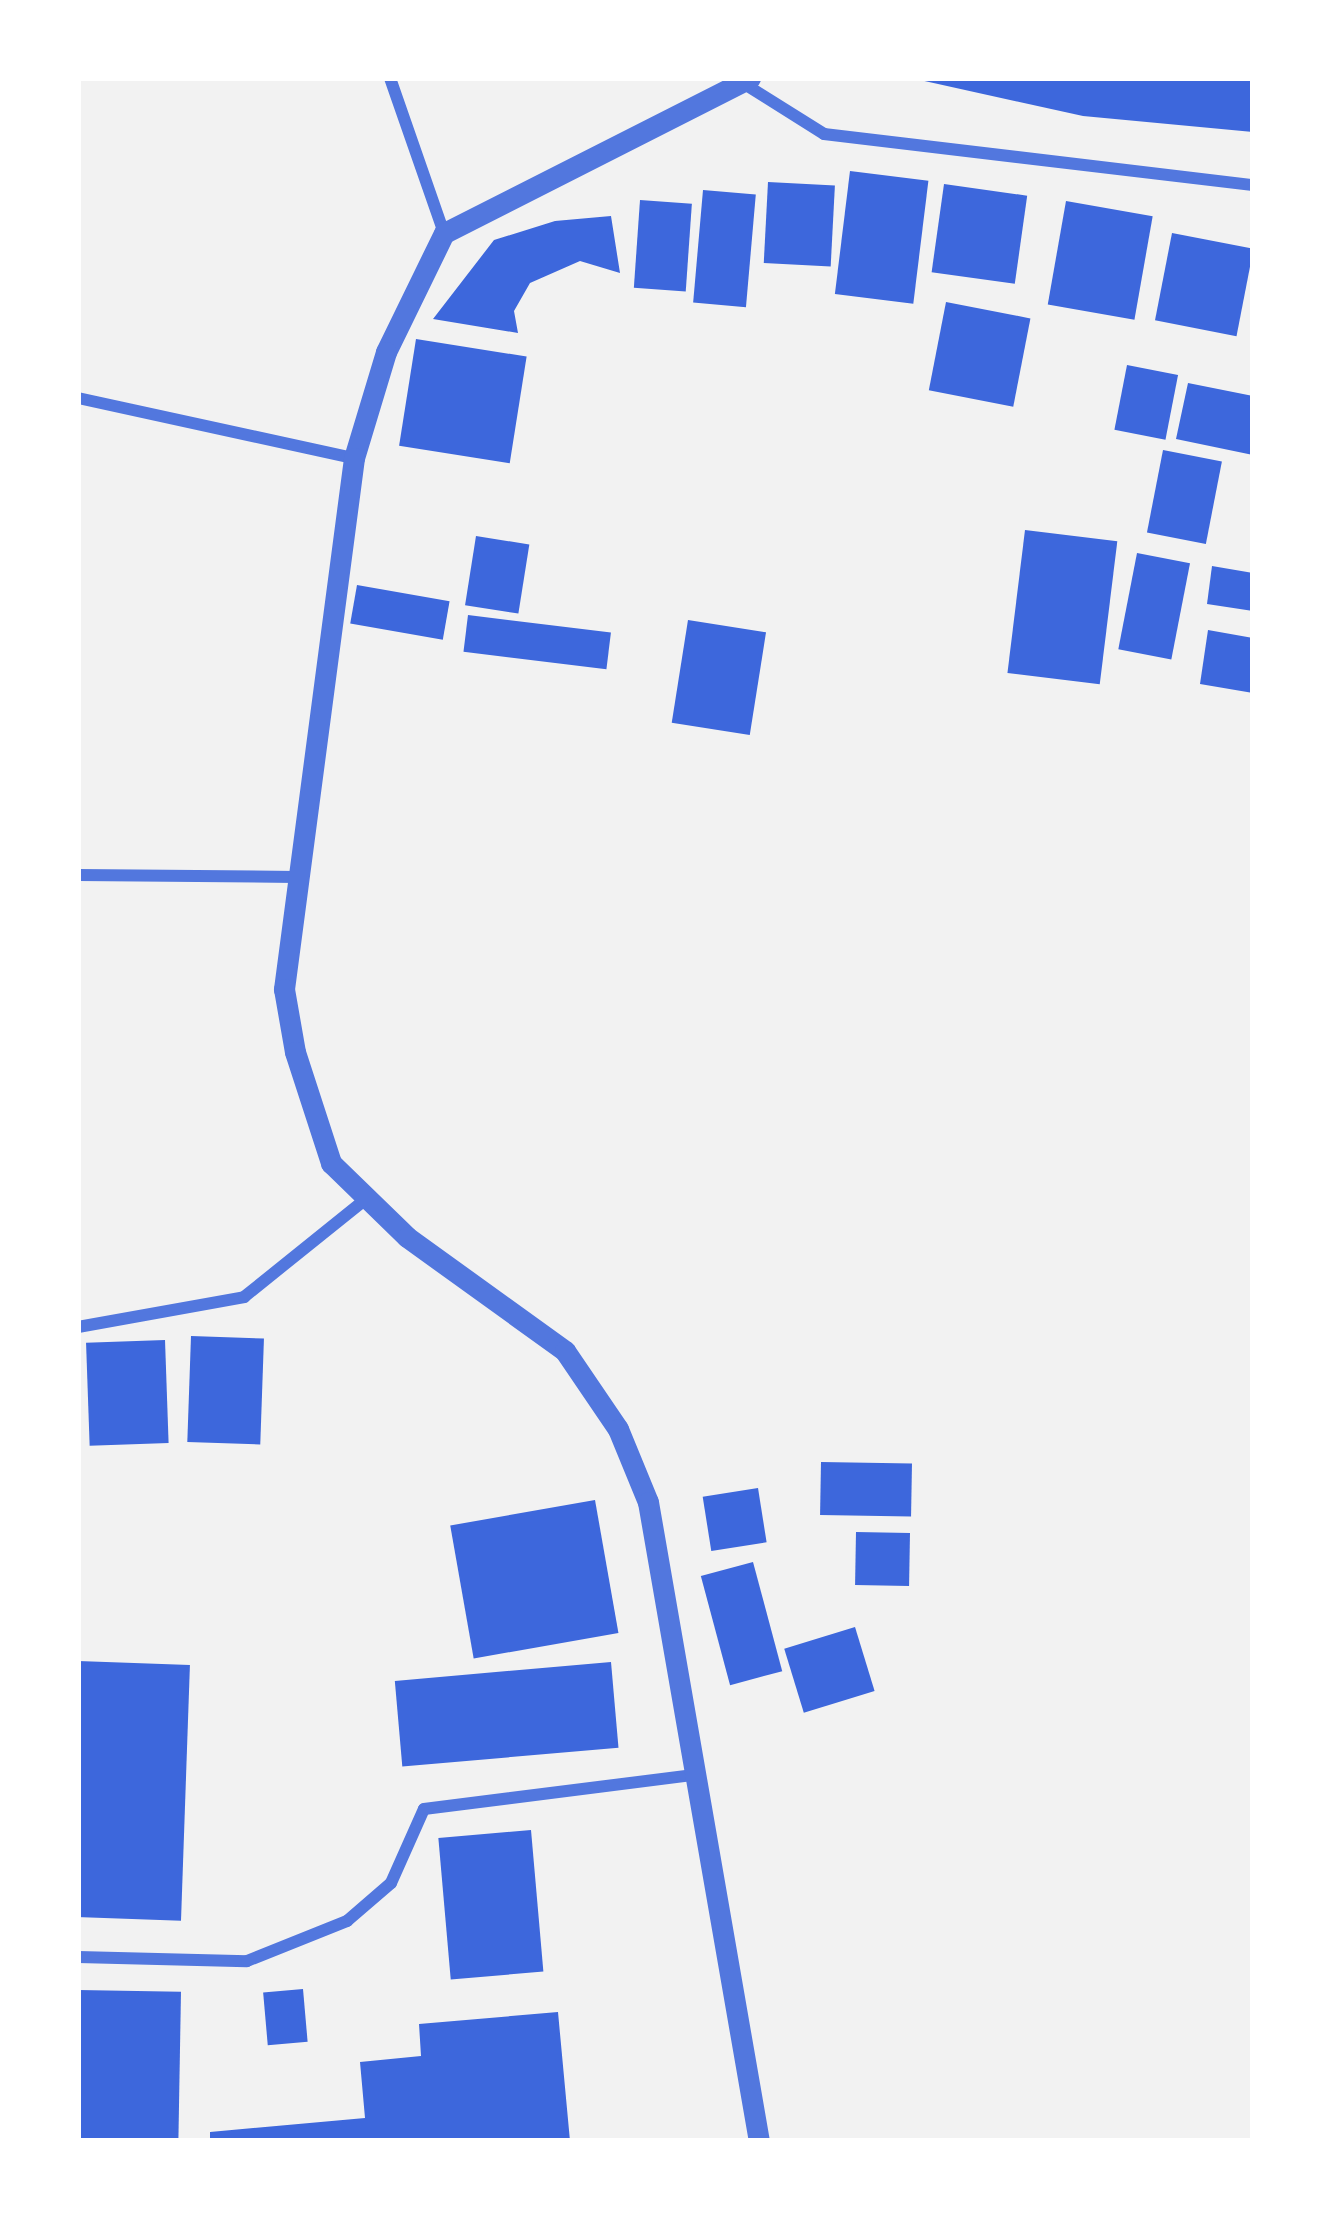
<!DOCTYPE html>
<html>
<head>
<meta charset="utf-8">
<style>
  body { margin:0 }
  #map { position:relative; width:1331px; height:2219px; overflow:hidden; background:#f2f2f2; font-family:Overpass,sans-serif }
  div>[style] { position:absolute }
  .building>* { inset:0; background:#3d67dc; transform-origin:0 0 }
  .minor>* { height:12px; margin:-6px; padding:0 6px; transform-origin:6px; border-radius:6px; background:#5277de }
  .tertiary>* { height:21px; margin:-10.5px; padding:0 10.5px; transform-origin:10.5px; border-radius:10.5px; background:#5277de }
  span { translate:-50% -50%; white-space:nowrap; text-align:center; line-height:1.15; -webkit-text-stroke:12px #fff; paint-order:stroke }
  .frame { position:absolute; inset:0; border:81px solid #fff; pointer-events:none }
</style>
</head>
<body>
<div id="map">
  <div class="building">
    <div style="clip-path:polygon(911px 78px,1253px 78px,1253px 132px,1083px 116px)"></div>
    <div style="left:850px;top:171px;width:79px;height:124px;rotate:7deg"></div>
    <div style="left:768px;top:182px;width:67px;height:81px;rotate:3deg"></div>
    <div style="left:944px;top:184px;width:84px;height:89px;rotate:8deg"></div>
    <div style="left:703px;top:190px;width:53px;height:113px;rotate:5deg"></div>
    <div style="left:640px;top:200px;width:52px;height:88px;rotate:4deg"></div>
    <div style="left:1066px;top:201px;width:88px;height:105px;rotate:10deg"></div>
    <div style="clip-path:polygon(611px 216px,620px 273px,580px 261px,530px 283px,514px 311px,518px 333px,433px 319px,494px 240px,555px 221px)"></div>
    <div style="left:1172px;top:233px;width:83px;height:89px;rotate:11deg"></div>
    <div style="left:946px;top:302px;width:86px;height:90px;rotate:11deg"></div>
    <div style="left:416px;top:339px;width:112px;height:108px;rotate:9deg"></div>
    <div style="left:1127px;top:365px;width:52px;height:66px;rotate:11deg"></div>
    <div style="clip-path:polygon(1188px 383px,1253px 396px,1253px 455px,1176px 439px)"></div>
    <div style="left:1163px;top:450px;width:60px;height:84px;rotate:11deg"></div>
    <div style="left:1025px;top:530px;width:93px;height:144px;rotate:7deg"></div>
    <div style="left:476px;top:536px;width:54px;height:70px;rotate:9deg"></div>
    <div style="left:1137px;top:553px;width:54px;height:98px;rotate:11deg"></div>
    <div style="clip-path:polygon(1212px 566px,1253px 573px,1253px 611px,1207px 604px)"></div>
    <div style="left:357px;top:585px;width:94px;height:39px;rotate:10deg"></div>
    <div style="left:468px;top:615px;width:144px;height:37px;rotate:7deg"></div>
    <div style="left:688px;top:620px;width:79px;height:104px;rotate:9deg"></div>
    <div style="clip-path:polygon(1208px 630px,1253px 638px,1253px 693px,1200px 684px)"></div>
    <div style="left:191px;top:1336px;width:73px;height:106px;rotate:2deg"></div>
    <div style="left:165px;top:1340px;width:103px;height:79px;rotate:88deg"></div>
    <div style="left:821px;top:1462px;width:91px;height:53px;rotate:1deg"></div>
    <div style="left:758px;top:1488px;width:55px;height:56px;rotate:81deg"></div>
    <div style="left:595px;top:1500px;width:135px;height:147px;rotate:80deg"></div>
    <div style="left:856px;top:1532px;width:54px;height:53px;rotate:1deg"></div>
    <div style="left:753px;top:1562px;width:113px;height:54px;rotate:75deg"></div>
    <div style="left:855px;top:1627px;width:67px;height:74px;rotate:73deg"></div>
    <div style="left:78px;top:1661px;width:112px;height:256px;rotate:2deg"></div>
    <div style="left:611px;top:1662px;width:86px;height:217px;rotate:85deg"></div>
    <div style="left:531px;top:1830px;width:142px;height:93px;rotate:85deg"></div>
    <div style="left:303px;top:1989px;width:53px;height:40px;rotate:85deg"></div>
    <div style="left:78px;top:1990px;width:103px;height:151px;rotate:1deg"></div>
    <div style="clip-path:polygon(558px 2012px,570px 2141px,210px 2141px,210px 2132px,365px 2118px,360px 2062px,421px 2056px,419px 2024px)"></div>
  </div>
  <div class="minor">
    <div style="left:390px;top:78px;width:164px;rotate:70.8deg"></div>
    <div style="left:746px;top:85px;width:92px;rotate:32.1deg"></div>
    <div style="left:824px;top:134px;width:432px;rotate:6.8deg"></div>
    <div style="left:78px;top:398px;width:282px;rotate:12.3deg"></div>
    <div style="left:78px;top:875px;width:218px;rotate:0.5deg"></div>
    <div style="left:78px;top:1327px;width:169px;rotate:-10.2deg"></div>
    <div style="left:244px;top:1297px;width:158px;rotate:-38.8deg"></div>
    <div style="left:78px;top:1957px;width:169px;rotate:1.4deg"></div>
    <div style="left:247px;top:1961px;width:108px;rotate:-21.8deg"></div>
    <div style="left:347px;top:1921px;width:58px;rotate:-40.8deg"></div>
    <div style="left:391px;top:1883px;width:81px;rotate:-66deg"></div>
    <div style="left:424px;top:1809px;width:272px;rotate:-7.2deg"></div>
  </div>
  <div class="tertiary">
    <div style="left:750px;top:78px;width:343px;rotate:153.1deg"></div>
    <div style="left:444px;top:233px;width:132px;rotate:116deg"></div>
    <div style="left:386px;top:352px;width:111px;rotate:106.8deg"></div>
    <div style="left:354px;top:458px;width:536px;rotate:97.51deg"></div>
    <div style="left:284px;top:989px;width:64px;rotate:80.1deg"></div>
    <div style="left:295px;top:1052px;width:117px;rotate:72deg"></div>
    <div style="left:331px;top:1163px;width:106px;rotate:44.2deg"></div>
    <div style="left:407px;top:1237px;width:195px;rotate:35.8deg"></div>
    <div style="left:565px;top:1351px;width:94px;rotate:55.8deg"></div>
    <div style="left:618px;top:1429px;width:79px;rotate:67.7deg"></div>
    <div style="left:648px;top:1502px;width:649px;rotate:80.15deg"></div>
  </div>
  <div class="frame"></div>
</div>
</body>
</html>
